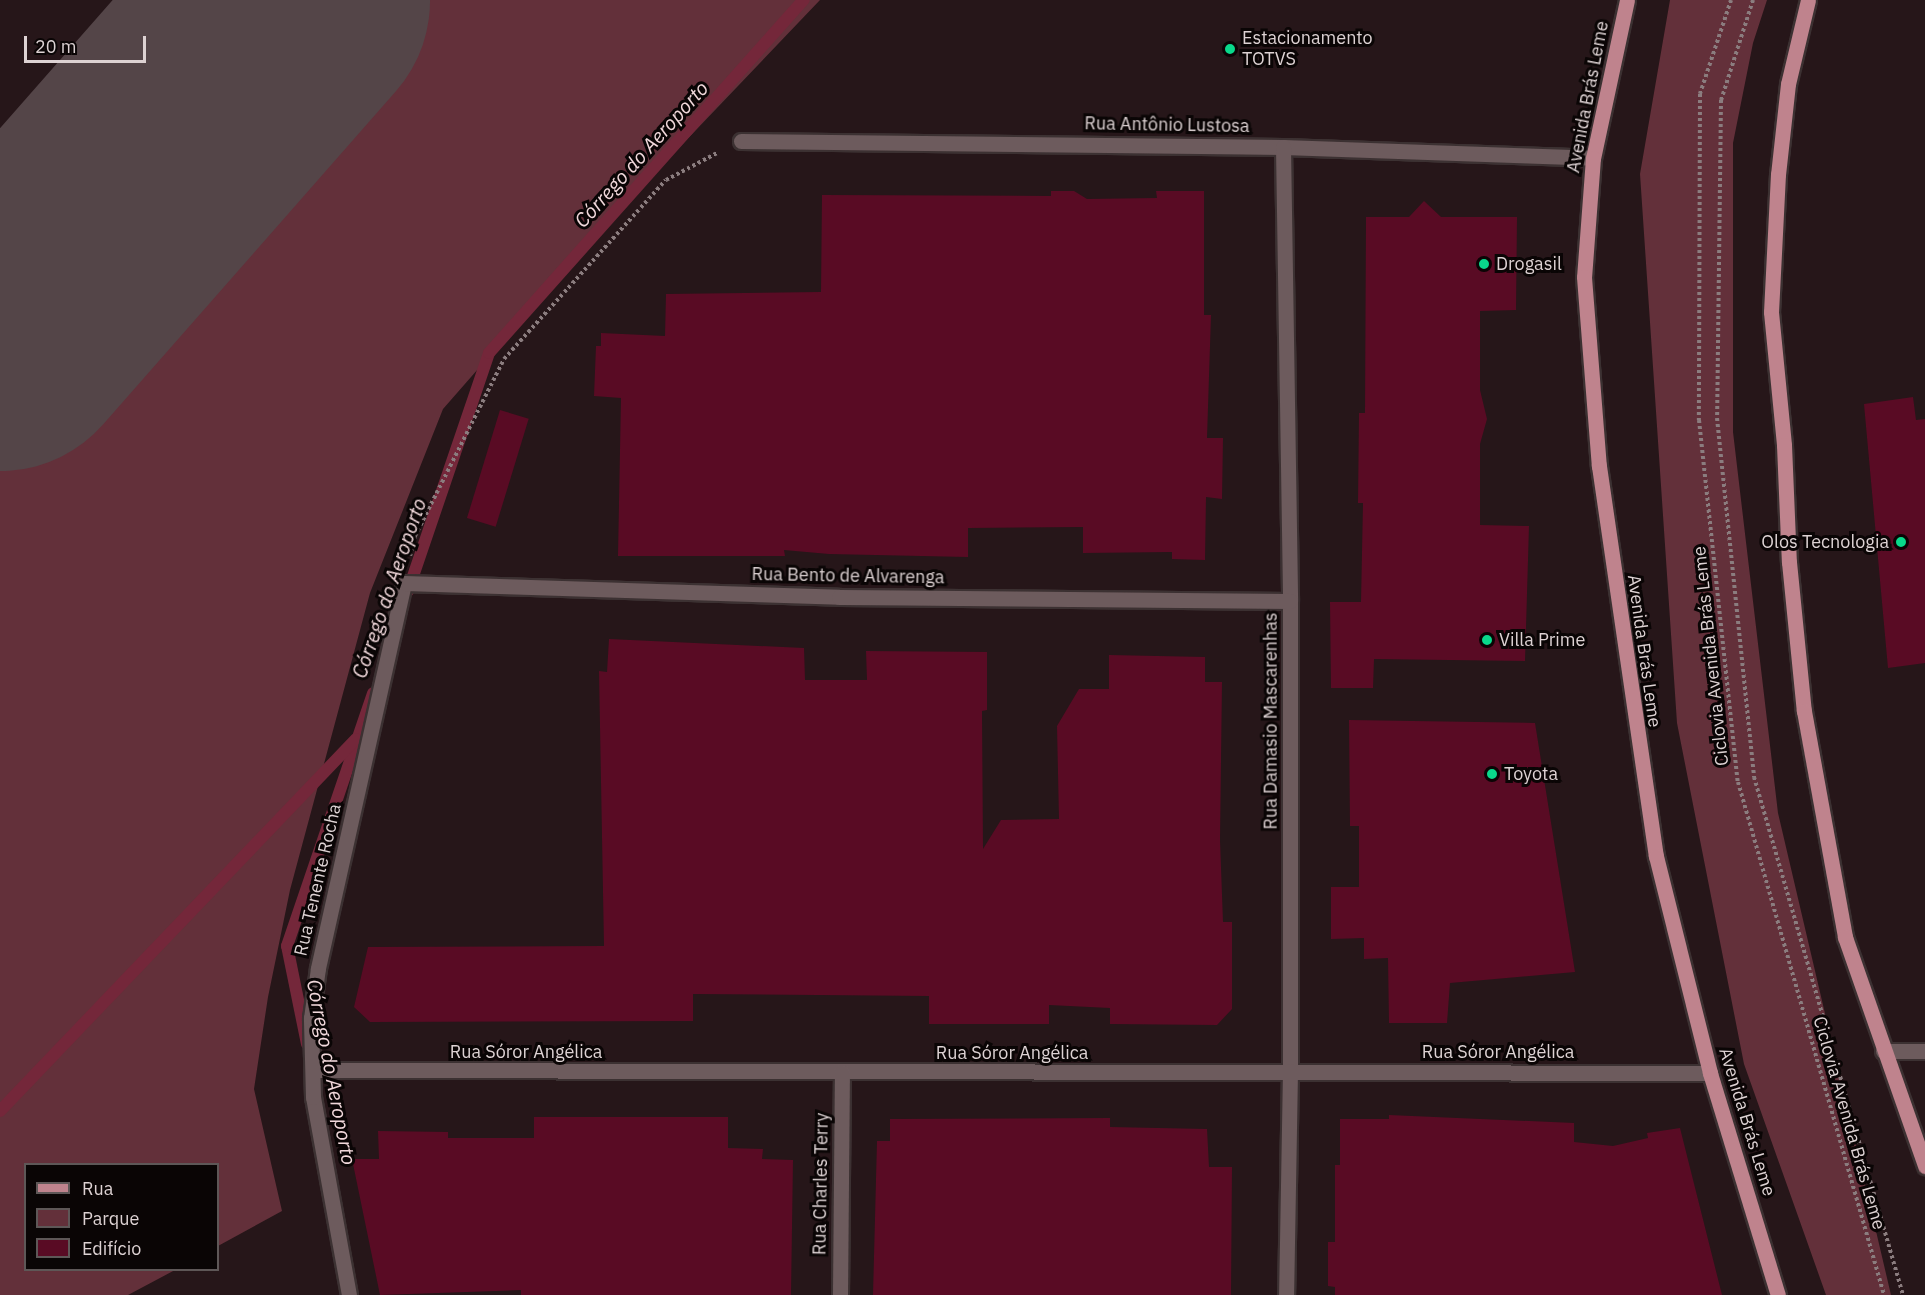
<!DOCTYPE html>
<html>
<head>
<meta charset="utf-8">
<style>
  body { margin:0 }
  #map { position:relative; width:1925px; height:1295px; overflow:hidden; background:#261619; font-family:"IBM Plex Sans",sans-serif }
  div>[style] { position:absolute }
  .green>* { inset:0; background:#63303a }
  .stream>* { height:12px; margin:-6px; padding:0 6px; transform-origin:6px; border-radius:6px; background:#74273a }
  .runway>* { height:273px; margin:-136.5px; padding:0 136.5px; transform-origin:136.5px; border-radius:136.5px; background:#544548 }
  .building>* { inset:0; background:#590b24; transform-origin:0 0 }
  .path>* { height:4px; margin-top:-2px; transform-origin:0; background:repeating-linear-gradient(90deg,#8b7d7f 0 3px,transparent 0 6px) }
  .roads { filter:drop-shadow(2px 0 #3c3132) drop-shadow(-2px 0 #3c3132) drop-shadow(0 2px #3c3132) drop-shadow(0 -2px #3c3132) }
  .minor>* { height:15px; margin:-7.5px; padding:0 7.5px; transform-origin:7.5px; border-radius:7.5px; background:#6d5b5d }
  .tertiary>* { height:15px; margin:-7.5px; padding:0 7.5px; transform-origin:7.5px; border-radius:7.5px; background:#6d5b5d }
  .primary>* { height:15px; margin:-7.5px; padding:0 7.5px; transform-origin:7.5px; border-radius:7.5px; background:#bf838d }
  .dots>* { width:16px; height:16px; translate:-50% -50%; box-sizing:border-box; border:3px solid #0a0505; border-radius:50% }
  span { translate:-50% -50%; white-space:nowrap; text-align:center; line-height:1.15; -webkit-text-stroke:6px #0a0505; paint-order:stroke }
  .poi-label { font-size:18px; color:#ddd2d3 }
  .left { translate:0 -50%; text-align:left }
  .right { translate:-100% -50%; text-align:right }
  .street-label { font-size:18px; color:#ddd2d3 }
  .water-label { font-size:20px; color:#f1d8db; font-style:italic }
  .legend { position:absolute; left:24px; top:1163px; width:195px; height:108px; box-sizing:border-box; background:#0a0505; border:2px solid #5e5757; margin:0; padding:8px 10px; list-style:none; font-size:18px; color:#ddd2d3 }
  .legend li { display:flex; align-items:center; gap:12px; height:30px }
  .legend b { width:30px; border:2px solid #5e5757 }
  .scale { position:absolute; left:24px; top:36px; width:122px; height:27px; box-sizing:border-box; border:3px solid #ddd2d3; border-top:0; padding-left:8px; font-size:18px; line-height:21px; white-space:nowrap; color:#ddd2d3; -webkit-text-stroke:4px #0a0505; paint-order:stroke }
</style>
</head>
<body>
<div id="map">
  <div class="green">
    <div style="clip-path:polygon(293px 0,820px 0,590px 241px,443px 409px,370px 593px,290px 890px,268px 997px,254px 1089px,282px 1211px,218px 1246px,218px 1164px,26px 1164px,26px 1270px,175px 1270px,128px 1295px,0 1295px,0 334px)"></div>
    <div style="clip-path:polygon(1670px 0,1767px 0,1753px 43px,1733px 143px,1733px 432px,1778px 813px,1891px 1295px,1826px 1295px,1744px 1064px,1677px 723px,1640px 174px)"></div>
  </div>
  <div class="stream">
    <div style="left:408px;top:591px;width:251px;rotate:-71.2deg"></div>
    <div style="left:489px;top:353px;width:473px;rotate:-48.3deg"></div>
    <div style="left:307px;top:1044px;width:100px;rotate:-101.5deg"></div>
    <div style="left:287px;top:946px;width:267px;rotate:-71.2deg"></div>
    <div style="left:0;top:1111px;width:515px;rotate:-46.26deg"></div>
  </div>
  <div class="runway">
    <div style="left:0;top:334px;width:444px;rotate:-48.7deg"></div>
  </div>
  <div class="building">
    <div style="clip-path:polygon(1051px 191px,1074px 191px,1087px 199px,1157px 198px,1156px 191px,1204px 191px,1204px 315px,1211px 315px,1207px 438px,1223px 438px,1222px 499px,1206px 497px,1205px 560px,1172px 559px,1172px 552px,1083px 553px,1083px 527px,968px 528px,968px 557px,829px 554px,784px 550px,785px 556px,618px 556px,621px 398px,594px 396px,596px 346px,601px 346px,601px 333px,665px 336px,666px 294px,821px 292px,822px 195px,1051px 196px)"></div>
    <div style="clip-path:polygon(1424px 201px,1441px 217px,1517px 217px,1516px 310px,1480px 311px,1480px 390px,1487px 419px,1480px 444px,1480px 525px,1529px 526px,1525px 661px,1374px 659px,1373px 688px,1331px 688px,1330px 602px,1361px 602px,1363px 503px,1358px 503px,1359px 413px,1365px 413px,1366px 217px,1409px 217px)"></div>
    <div style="clip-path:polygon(1913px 397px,1916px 420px,1925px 419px,1925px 663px,1888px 668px,1864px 404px)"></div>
    <div style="left:500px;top:410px;width:30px;height:113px;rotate:17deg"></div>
    <div style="clip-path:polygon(609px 639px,804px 648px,805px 680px,867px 680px,866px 651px,987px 652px,987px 710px,982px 711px,983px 849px,1001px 820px,1059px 819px,1057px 726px,1079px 689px,1109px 689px,1109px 655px,1205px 657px,1205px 682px,1222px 682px,1220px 840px,1223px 922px,1232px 922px,1232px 1009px,1217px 1025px,1110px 1024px,1110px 1008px,1049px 1005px,1049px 1024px,929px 1024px,929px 996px,693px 994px,693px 1021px,370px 1022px,354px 1007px,368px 947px,604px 946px,599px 671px,607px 672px)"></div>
    <div style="clip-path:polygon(1349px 720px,1535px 723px,1575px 972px,1450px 983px,1447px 1023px,1389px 1023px,1388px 958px,1364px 959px,1364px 938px,1331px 939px,1331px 887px,1359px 887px,1359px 826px,1350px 826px)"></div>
    <div style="clip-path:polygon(1389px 1115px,1574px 1123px,1574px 1142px,1613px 1146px,1648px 1138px,1647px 1133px,1680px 1128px,1722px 1295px,1335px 1295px,1335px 1287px,1328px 1286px,1328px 1242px,1335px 1242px,1335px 1165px,1340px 1165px,1340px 1119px,1389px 1119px)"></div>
    <div style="clip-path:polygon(534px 1117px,728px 1117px,728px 1148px,763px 1149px,762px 1159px,793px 1160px,791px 1295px,521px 1295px,521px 1290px,380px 1295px,352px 1159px,379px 1159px,378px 1131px,448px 1132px,448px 1138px,534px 1138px)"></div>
    <div style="clip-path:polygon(1110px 1118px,1110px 1127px,1207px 1129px,1209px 1167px,1232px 1167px,1231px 1295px,873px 1295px,877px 1141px,890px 1141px,890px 1119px)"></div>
  </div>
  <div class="path">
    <div style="left:1731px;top:0;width:99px;rotate:108.3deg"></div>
    <div style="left:1700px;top:94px;width:326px;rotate:90.2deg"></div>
    <div style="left:1699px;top:420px;width:364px;rotate:83.9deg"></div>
    <div style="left:1738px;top:782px;width:533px;rotate:74.11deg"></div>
    <div style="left:1753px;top:0;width:105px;rotate:107.7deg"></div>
    <div style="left:1721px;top:100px;width:318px;rotate:90.7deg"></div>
    <div style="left:1717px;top:418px;width:361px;rotate:84.1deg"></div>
    <div style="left:1754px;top:777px;width:539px;rotate:73.95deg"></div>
    <div style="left:410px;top:556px;width:21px;rotate:-76deg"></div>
    <div style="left:415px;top:536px;width:198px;rotate:-63.3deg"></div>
    <div style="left:504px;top:359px;width:241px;rotate:-47.9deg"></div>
    <div style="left:666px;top:180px;width:58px;rotate:-27.9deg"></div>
  </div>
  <div class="roads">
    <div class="minor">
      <div style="left:741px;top:141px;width:542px;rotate:0.63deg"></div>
      <div style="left:1283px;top:147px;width:310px;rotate:2deg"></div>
      <div style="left:1283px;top:147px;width:454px;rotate:89.1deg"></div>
      <div style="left:1290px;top:601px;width:470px;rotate:90deg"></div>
      <div style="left:1290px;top:1071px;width:224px;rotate:91deg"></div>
      <div style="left:313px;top:1070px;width:1397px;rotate:0.12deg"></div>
      <div style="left:349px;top:1295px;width:201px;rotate:-100.3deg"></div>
      <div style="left:313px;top:1097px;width:79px;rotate:-91.5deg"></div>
      <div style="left:311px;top:1018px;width:50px;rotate:-82deg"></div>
      <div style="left:318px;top:968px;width:394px;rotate:-77.4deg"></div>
      <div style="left:404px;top:583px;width:435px;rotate:1.8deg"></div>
      <div style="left:839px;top:597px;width:451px;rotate:0.5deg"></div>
      <div style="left:840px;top:1295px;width:223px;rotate:-89.5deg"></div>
    </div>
    <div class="tertiary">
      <div style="left:1883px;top:1051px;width:42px"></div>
    </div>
    <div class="primary">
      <div style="left:1627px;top:0;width:162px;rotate:102.1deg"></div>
      <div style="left:1593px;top:158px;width:119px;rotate:94.3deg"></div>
      <div style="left:1584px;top:277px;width:190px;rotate:85.5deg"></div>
      <div style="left:1599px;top:466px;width:394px;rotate:81.7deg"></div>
      <div style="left:1656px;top:856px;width:224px;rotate:76deg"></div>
      <div style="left:1710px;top:1073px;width:232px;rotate:73deg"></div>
      <div style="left:1808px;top:0;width:86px;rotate:103.4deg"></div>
      <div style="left:1788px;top:84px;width:91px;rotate:96.3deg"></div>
      <div style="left:1778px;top:174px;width:138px;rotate:92.9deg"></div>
      <div style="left:1771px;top:312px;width:134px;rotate:84.4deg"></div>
      <div style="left:1784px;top:445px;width:117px;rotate:87.6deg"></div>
      <div style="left:1789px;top:562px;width:150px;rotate:84.3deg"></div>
      <div style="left:1804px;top:711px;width:230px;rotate:79.7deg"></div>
      <div style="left:1845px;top:937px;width:243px;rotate:70.7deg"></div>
    </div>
  </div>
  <div class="dots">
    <div style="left:1230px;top:49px;background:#09d98b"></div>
    <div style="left:1484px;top:264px;background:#09d98b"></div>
    <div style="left:1901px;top:542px;background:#09d98b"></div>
    <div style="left:1487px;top:640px;background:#09d98b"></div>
    <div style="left:1492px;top:774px;background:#09d98b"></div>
  </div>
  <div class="poi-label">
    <span class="left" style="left:1242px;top:49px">Estacionamento<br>TOTVS</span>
    <span class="left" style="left:1496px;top:264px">Drogasil</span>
    <span class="right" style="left:1889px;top:542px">Olos Tecnologia</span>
    <span class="left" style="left:1499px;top:640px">Villa Prime</span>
    <span class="left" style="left:1504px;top:774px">Toyota</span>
  </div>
  <div class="street-label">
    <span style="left:1588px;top:97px;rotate:-79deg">Avenida Brás Leme</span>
    <span style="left:1167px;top:125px;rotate:1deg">Rua Antônio Lustosa</span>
    <span style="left:848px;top:576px;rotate:1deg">Rua Bento de Alvarenga</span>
    <span style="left:1644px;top:651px;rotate:82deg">Avenida Brás Leme</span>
    <span style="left:1711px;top:656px;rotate:-96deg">Ciclovia Avenida Brás Leme</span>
    <span style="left:1271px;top:721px;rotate:-90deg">Rua Damasio Mascarenhas</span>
    <span style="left:318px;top:880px;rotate:-77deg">Rua Tenente Rocha</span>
    <span style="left:526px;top:1052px">Rua Sóror Angélica</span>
    <span style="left:1498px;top:1052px">Rua Sóror Angélica</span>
    <span style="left:1012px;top:1053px">Rua Sóror Angélica</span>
    <span style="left:1747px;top:1122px;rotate:73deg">Avenida Brás Leme</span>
    <span style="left:1849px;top:1123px;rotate:74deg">Ciclovia Avenida Brás Leme</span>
    <span style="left:821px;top:1184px;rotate:-89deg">Rua Charles Terry</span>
  </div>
  <div class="water-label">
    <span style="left:641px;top:154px;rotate:-48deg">Córrego do Aeroporto</span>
    <span style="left:389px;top:588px;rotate:-71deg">Córrego do Aeroporto</span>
    <span style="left:332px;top:1072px;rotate:79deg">Córrego do Aeroporto</span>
  </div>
  <ul class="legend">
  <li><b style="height:8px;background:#bf838d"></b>Rua</li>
  <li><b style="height:16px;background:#63303a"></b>Parque</li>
  <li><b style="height:16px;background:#590b24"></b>Edifício</li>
  </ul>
  <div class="scale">20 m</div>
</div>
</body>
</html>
